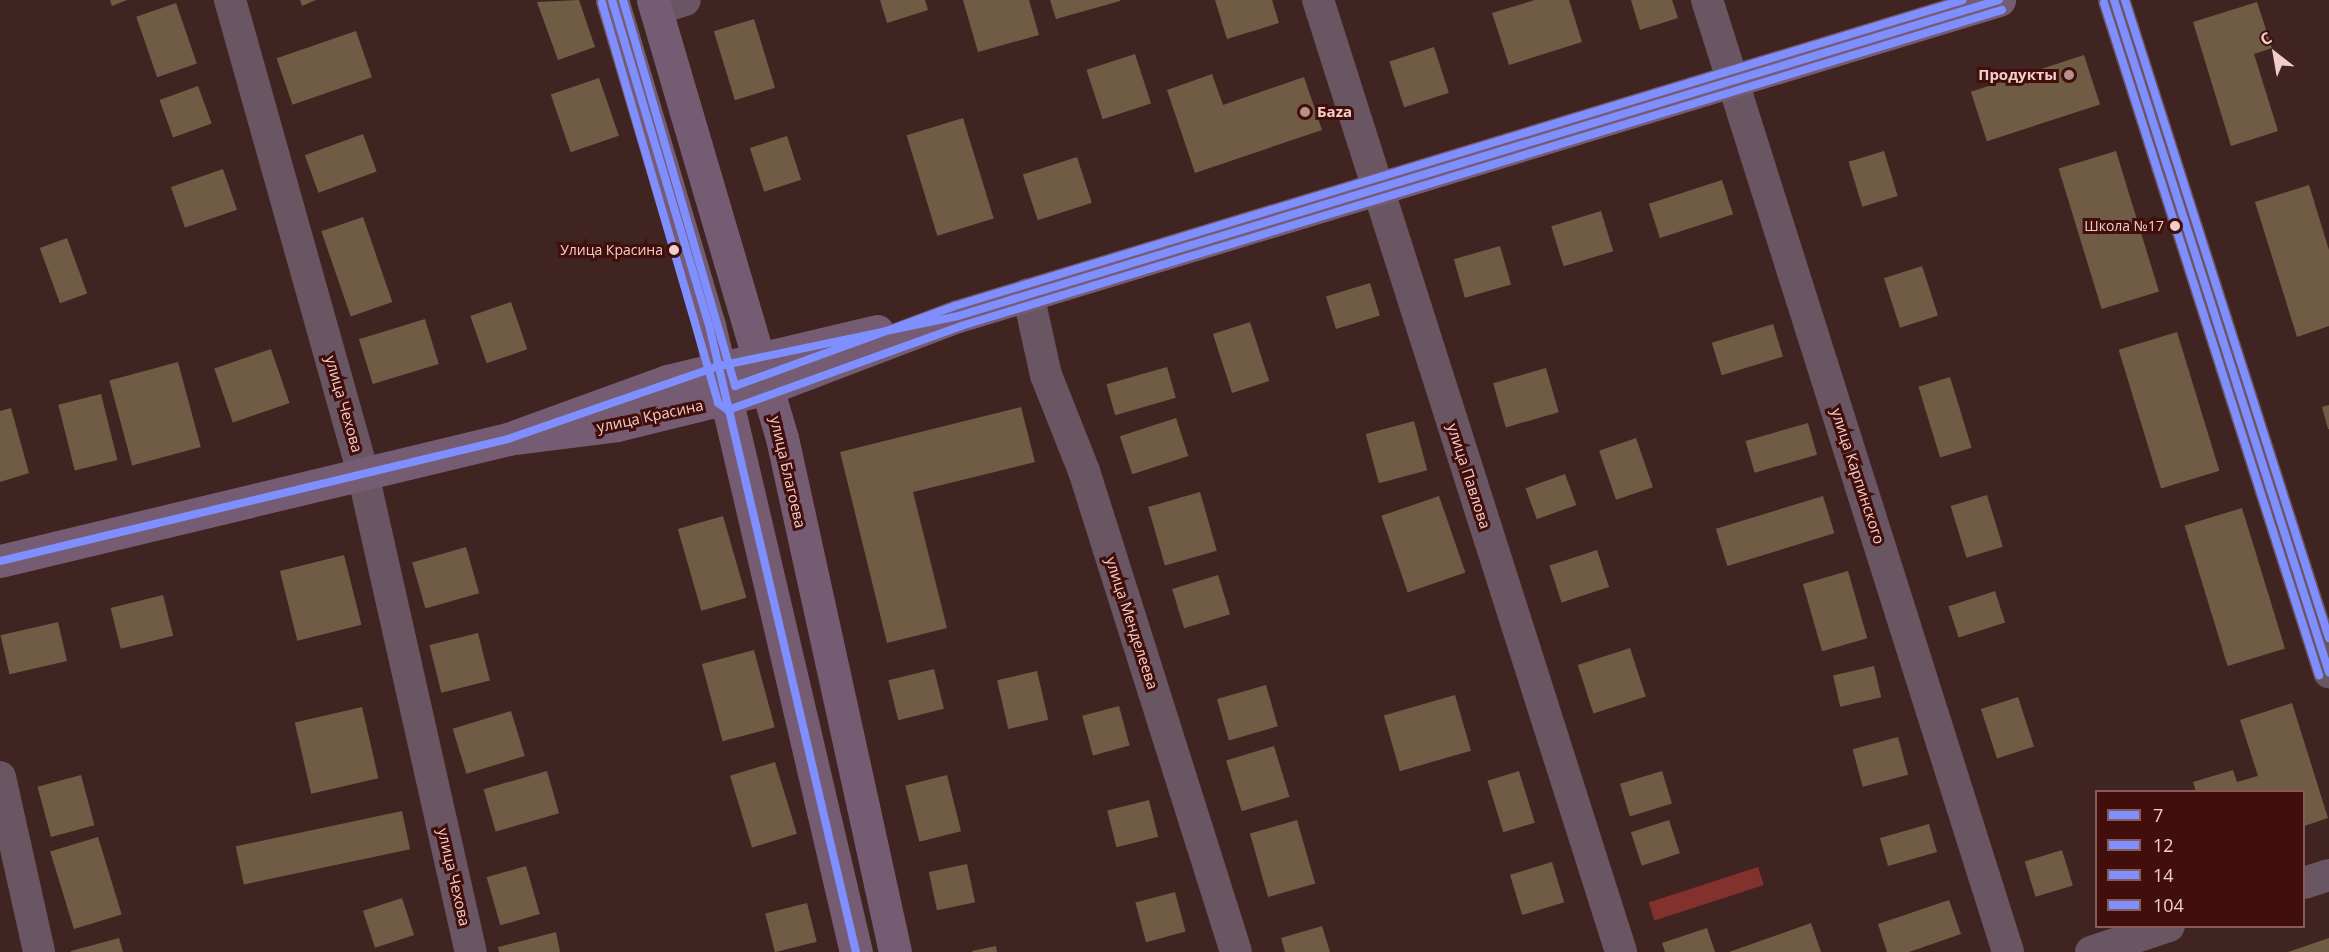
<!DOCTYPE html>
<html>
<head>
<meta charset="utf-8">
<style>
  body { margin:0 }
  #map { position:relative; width:2329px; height:952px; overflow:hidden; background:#402422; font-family:"Open Sans",sans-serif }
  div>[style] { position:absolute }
  .green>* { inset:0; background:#83312c; transform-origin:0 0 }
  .building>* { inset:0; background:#705c45; transform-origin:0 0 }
  .minor>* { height:32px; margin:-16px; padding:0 16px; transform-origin:16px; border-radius:16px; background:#6a5563 }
  .major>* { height:33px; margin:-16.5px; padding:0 16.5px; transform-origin:16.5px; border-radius:16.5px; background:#765c72 }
  .bus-1>* { height:8px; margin:-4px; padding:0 4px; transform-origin:4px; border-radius:4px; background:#808fff }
  .bus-2>* { height:8px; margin:-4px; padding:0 4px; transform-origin:4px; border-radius:4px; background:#808fff }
  .bus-3>* { height:8px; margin:-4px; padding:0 4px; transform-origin:4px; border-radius:4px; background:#808fff }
  .bus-4>* { height:8px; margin:-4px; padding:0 4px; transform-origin:4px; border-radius:4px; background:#808fff }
  .bus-5>* { height:8px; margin:-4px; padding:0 4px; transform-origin:4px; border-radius:4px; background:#808fff }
  .dots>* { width:16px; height:16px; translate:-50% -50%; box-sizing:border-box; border:3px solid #410e0c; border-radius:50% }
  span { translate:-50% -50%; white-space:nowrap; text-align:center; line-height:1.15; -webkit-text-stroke:6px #410e0c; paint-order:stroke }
  .bus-label { font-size:14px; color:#f1cec9 }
  .right { translate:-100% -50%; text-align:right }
  .poi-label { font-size:15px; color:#f1cec9; font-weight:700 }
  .left { translate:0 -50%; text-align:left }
  .street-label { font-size:15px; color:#f1cec9 }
  .legend { position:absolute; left:2095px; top:790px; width:210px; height:138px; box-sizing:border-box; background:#410e0c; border:2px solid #875b58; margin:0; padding:8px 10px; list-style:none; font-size:18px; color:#f1cec9 }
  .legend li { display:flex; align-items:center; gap:12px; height:30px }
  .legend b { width:30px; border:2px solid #875b58 }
  .north { position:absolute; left:2245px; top:24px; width:60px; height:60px; -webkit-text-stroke:4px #410e0c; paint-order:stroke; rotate:329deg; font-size:16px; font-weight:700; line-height:24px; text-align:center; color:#f1cec9 }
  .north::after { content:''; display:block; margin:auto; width:21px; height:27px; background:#f1cec9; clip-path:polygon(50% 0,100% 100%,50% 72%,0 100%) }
</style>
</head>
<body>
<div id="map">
  <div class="green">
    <div style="left:1758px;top:867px;width:19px;height:115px;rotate:72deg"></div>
  </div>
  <div class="building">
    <div style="clip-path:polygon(110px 0,127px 0,112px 6px)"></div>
    <div style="clip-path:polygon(300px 0,316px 0,302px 6px)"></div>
    <div style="clip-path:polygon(579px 0,595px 47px,558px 60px,537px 2px)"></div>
    <div style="clip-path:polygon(880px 0,925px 0,928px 10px,887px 23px)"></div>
    <div style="clip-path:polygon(963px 0,1029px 0,1039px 35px,978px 52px)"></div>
    <div style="clip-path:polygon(1050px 0,1120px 0,1120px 1px,1056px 19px)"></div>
    <div style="clip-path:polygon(1215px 0,1272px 0,1279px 23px,1227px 39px)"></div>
    <div style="clip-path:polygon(1535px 0,1569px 0,1582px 42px,1509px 65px,1492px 13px)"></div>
    <div style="clip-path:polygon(1631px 0,1672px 0,1678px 18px,1640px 30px)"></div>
    <div style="clip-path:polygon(2257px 2px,2272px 48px,2254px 54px,2278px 131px,2231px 146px,2193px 22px)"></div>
    <div style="left:176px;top:3px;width:64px;height:42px;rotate:71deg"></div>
    <div style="left:754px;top:19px;width:72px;height:42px;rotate:73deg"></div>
    <div style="left:356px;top:31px;width:49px;height:84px;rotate:71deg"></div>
    <div style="left:1434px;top:47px;width:48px;height:47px;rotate:72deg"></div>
    <div style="left:1135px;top:54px;width:52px;height:51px;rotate:72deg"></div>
    <div style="left:2084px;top:55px;width:52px;height:119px;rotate:72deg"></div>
    <div style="clip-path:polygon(1212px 74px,1223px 105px,1304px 77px,1322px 130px,1195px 173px,1167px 90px)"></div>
    <div style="left:599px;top:78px;width:61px;height:51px;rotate:71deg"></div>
    <div style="left:198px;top:86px;width:40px;height:41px;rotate:70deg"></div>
    <div style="left:963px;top:118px;width:105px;height:59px;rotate:73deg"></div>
    <div style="left:363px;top:134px;width:40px;height:62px;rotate:70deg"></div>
    <div style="left:787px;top:136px;width:46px;height:39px;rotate:72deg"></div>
    <div style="left:1884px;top:151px;width:47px;height:37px;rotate:73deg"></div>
    <div style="left:2116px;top:151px;width:147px;height:60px;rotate:73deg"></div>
    <div style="left:1077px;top:157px;width:48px;height:57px;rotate:72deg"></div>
    <div style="left:223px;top:169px;width:43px;height:55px;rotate:71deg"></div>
    <div style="left:1722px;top:180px;width:36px;height:77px;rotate:72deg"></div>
    <div style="clip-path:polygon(2309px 185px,2329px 250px,2329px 326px,2297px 337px,2255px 202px)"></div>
    <div style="left:1601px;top:211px;width:42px;height:52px;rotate:73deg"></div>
    <div style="left:363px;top:217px;width:90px;height:44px;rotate:71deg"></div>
    <div style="left:67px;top:238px;width:59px;height:29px;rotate:70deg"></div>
    <div style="left:1500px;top:246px;width:40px;height:48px;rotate:74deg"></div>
    <div style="left:1922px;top:266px;width:52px;height:40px;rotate:72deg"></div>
    <div style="left:1370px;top:283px;width:34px;height:46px;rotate:73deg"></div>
    <div style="left:511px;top:302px;width:50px;height:43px;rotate:71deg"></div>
    <div style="left:425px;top:319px;width:47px;height:69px;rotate:73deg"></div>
    <div style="left:1250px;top:322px;width:62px;height:39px;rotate:72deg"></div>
    <div style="left:1773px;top:324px;width:34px;height:64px;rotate:73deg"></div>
    <div style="left:2177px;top:332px;width:145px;height:61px;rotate:73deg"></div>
    <div style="left:271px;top:349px;width:57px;height:60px;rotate:71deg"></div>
    <div style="left:178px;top:362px;width:88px;height:71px;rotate:75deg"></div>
    <div style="left:1167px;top:367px;width:32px;height:63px;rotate:74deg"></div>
    <div style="left:1546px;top:368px;width:46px;height:55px;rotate:74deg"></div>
    <div style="left:1950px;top:377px;width:74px;height:33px;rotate:73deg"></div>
    <div style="left:101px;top:394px;width:68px;height:44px;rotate:76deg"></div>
    <div style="clip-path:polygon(2329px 405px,2329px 429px,2328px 429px,2322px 407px)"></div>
    <div style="clip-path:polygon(1021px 407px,1035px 462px,913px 492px,947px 628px,887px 643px,840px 452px)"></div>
    <div style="clip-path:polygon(11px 408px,29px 473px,0 482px,0 411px)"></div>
    <div style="left:1176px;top:418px;width:40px;height:59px;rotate:72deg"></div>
    <div style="left:1414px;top:421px;width:51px;height:50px;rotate:75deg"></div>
    <div style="left:1808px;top:423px;width:33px;height:65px;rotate:74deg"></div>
    <div style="left:1636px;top:438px;width:52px;height:39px;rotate:71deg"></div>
    <div style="left:1565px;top:474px;width:33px;height:42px;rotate:70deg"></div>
    <div style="left:1200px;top:492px;width:61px;height:54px;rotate:74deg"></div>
    <div style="left:1987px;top:495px;width:54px;height:38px;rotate:73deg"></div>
    <div style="left:1439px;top:496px;width:81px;height:61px;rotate:71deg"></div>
    <div style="left:1823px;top:496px;width:39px;height:112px;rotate:73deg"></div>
    <div style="left:2242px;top:508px;width:147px;height:60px;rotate:73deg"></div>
    <div style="left:723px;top:516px;width:85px;height:47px;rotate:74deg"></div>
    <div style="left:466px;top:547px;width:48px;height:56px;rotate:74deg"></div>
    <div style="left:1597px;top:550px;width:39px;height:50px;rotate:72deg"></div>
    <div style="left:344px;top:555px;width:72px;height:66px;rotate:76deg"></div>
    <div style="left:1848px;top:571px;width:70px;height:47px;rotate:74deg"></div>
    <div style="left:1218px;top:575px;width:41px;height:48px;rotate:73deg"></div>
    <div style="left:1995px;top:591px;width:33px;height:49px;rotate:72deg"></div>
    <div style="left:163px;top:595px;width:42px;height:54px;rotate:76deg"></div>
    <div style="left:58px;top:622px;width:40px;height:59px;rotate:77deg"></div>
    <div style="left:478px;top:633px;width:49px;height:50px;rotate:76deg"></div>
    <div style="left:1630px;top:648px;width:51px;height:55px;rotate:72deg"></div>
    <div style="left:754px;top:650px;width:80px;height:54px;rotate:75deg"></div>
    <div style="left:1874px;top:666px;width:32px;height:42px;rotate:77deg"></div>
    <div style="left:934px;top:669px;width:41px;height:47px;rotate:76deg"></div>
    <div style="left:1037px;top:671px;width:50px;height:41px;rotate:77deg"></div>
    <div style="left:1266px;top:685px;width:43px;height:51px;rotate:74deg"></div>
    <div style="left:1455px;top:695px;width:58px;height:74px;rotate:74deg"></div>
    <div style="left:2018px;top:697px;width:52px;height:39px;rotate:72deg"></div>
    <div style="clip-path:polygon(2292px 703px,2328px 818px,2304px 826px,2304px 792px,2196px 792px,2193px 782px,2233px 770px,2237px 782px,2258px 776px,2240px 720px)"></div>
    <div style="left:1119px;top:706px;width:41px;height:38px;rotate:75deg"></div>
    <div style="left:362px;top:707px;width:73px;height:69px;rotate:77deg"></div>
    <div style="left:511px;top:711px;width:47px;height:61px;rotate:73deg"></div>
    <div style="left:1898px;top:737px;width:39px;height:47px;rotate:75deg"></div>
    <div style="left:1274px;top:746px;width:53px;height:50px;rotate:73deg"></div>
    <div style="left:775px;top:762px;width:75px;height:47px;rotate:73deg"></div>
    <div style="left:547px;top:771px;width:44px;height:66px;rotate:74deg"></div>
    <div style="left:1519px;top:771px;width:54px;height:33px;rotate:73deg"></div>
    <div style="left:1662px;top:771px;width:34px;height:44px;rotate:73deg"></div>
    <div style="left:81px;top:775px;width:52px;height:45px;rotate:75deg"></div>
    <div style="left:947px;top:775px;width:58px;height:43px;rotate:76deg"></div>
    <div style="left:1149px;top:800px;width:38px;height:43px;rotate:76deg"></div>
    <div style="left:402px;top:811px;width:39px;height:170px;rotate:78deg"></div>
    <div style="left:1297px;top:820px;width:66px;height:49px;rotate:74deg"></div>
    <div style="left:1669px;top:820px;width:35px;height:40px;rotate:72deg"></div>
    <div style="left:1929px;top:824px;width:29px;height:51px;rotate:74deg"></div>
    <div style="left:98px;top:837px;width:81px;height:50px;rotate:73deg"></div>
    <div style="left:2062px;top:850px;width:37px;height:39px;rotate:73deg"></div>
    <div style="left:1552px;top:862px;width:42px;height:44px;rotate:73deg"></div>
    <div style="left:967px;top:864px;width:39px;height:39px;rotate:78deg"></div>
    <div style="left:526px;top:866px;width:50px;height:41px;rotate:74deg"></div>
    <div style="left:1175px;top:892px;width:41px;height:41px;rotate:75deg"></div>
    <div style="left:402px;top:898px;width:39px;height:41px;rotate:72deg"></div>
    <div style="clip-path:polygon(1949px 900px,1961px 934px,1909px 952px,1887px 952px,1878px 924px)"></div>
    <div style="left:807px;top:903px;width:40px;height:43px;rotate:76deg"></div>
    <div style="clip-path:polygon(1811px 923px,1821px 952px,1729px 952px)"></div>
    <div style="clip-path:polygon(1322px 926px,1330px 952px,1285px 952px,1281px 938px)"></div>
    <div style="clip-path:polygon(1707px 928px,1715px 952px,1665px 952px,1662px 943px)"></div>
    <div style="clip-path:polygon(556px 932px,560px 952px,499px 952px,498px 947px)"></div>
    <div style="clip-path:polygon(119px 938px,123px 952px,71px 952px,71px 951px)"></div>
    <div style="clip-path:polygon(2329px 938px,2329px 952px,2288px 952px)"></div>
    <div style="clip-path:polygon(996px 946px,997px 952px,972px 952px,972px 951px)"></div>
  </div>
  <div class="minor">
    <div style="left:230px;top:0;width:492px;rotate:74.3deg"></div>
    <div style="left:363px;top:474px;width:490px;rotate:77.3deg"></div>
    <div style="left:1318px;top:0;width:999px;rotate:72.34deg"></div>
    <div style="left:1707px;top:0;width:998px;rotate:72.45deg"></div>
    <div style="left:2114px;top:0;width:706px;rotate:72.26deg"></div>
    <div style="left:656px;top:9px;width:30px;rotate:-17deg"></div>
    <div style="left:1028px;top:294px;width:83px;rotate:77.5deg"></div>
    <div style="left:1046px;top:375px;width:103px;rotate:68.4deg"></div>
    <div style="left:1084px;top:471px;width:504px;rotate:72.46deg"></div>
    <div style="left:0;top:777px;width:179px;rotate:77.4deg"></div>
    <div style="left:2304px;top:883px;width:26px;rotate:-18deg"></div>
    <div style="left:2091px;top:952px;width:82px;rotate:-18.4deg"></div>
  </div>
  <div class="major">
    <div style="left:612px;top:0;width:339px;rotate:73.4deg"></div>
    <div style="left:709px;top:325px;width:644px;rotate:76.81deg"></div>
    <div style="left:653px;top:0;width:457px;rotate:73.6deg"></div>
    <div style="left:782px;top:438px;width:526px;rotate:77.6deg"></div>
    <div style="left:508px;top:439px;width:110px;rotate:-7.3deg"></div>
    <div style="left:617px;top:425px;width:155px;rotate:-13.8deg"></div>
    <div style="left:768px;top:388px;width:203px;rotate:-20.8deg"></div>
    <div style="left:958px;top:316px;width:1088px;rotate:-16.89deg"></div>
    <div style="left:0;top:561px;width:522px;rotate:-13.5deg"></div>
    <div style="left:508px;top:439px;width:169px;rotate:-20deg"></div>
    <div style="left:667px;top:381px;width:216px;rotate:-13.4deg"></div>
  </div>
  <div class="bus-1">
    <div style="left:2114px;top:0;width:706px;rotate:72.26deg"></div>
    <div style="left:0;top:561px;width:522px;rotate:-13.5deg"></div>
    <div style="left:508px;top:439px;width:223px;rotate:-19.1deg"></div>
    <div style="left:719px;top:366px;width:244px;rotate:-11.8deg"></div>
    <div style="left:958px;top:316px;width:1088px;rotate:-16.89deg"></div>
  </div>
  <div class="bus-2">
    <div style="left:602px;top:3px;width:416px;rotate:73.8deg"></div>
    <div style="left:718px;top:403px;width:12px;rotate:35deg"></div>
    <div style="left:728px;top:410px;width:248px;rotate:-19.8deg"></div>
    <div style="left:961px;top:326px;width:1088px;rotate:-16.89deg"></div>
    <div style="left:2104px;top:3px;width:706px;rotate:72.26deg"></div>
  </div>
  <div class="bus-3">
    <div style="left:623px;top:0;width:402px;rotate:73.8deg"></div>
    <div style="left:735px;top:386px;width:234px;rotate:-20deg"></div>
    <div style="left:955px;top:306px;width:1053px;rotate:-16.89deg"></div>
  </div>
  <div class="bus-4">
    <div style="left:2125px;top:0;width:670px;rotate:72.27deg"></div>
  </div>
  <div class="bus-5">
    <div style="left:612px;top:0;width:339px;rotate:73.4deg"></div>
    <div style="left:709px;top:325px;width:644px;rotate:76.81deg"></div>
  </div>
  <div class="dots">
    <div style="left:2069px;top:75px;background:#b3928f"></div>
    <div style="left:1305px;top:112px;background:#b3928f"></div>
    <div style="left:2175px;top:226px;background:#f1cec9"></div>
    <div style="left:674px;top:250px;background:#f1cec9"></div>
  </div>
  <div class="bus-label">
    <span class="right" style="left:2164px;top:226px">Школа №17</span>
    <span class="right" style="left:663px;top:250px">Улица Красина</span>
  </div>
  <div class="poi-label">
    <span class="right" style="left:2057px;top:75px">Продукты</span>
    <span class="left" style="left:1317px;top:112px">Баza</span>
  </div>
  <div class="street-label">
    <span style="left:344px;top:404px;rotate:74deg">улица Чехова</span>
    <span style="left:650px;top:416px;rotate:-12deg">улица Красина</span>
    <span style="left:788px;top:472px;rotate:77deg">улица Благоева</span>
    <span style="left:1469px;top:476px;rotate:72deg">улица Павлова</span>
    <span style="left:1858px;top:476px;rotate:72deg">улица Карпинского</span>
    <span style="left:1132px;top:623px;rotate:72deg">улица Менделеева</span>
    <span style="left:454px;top:877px;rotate:77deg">улица Чехова</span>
  </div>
  <ul class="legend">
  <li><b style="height:8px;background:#808fff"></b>7</li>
  <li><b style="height:8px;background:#808fff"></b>12</li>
  <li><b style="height:8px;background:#808fff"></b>14</li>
  <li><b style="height:8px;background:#808fff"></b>104</li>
  </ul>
  <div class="north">С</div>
</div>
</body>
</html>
